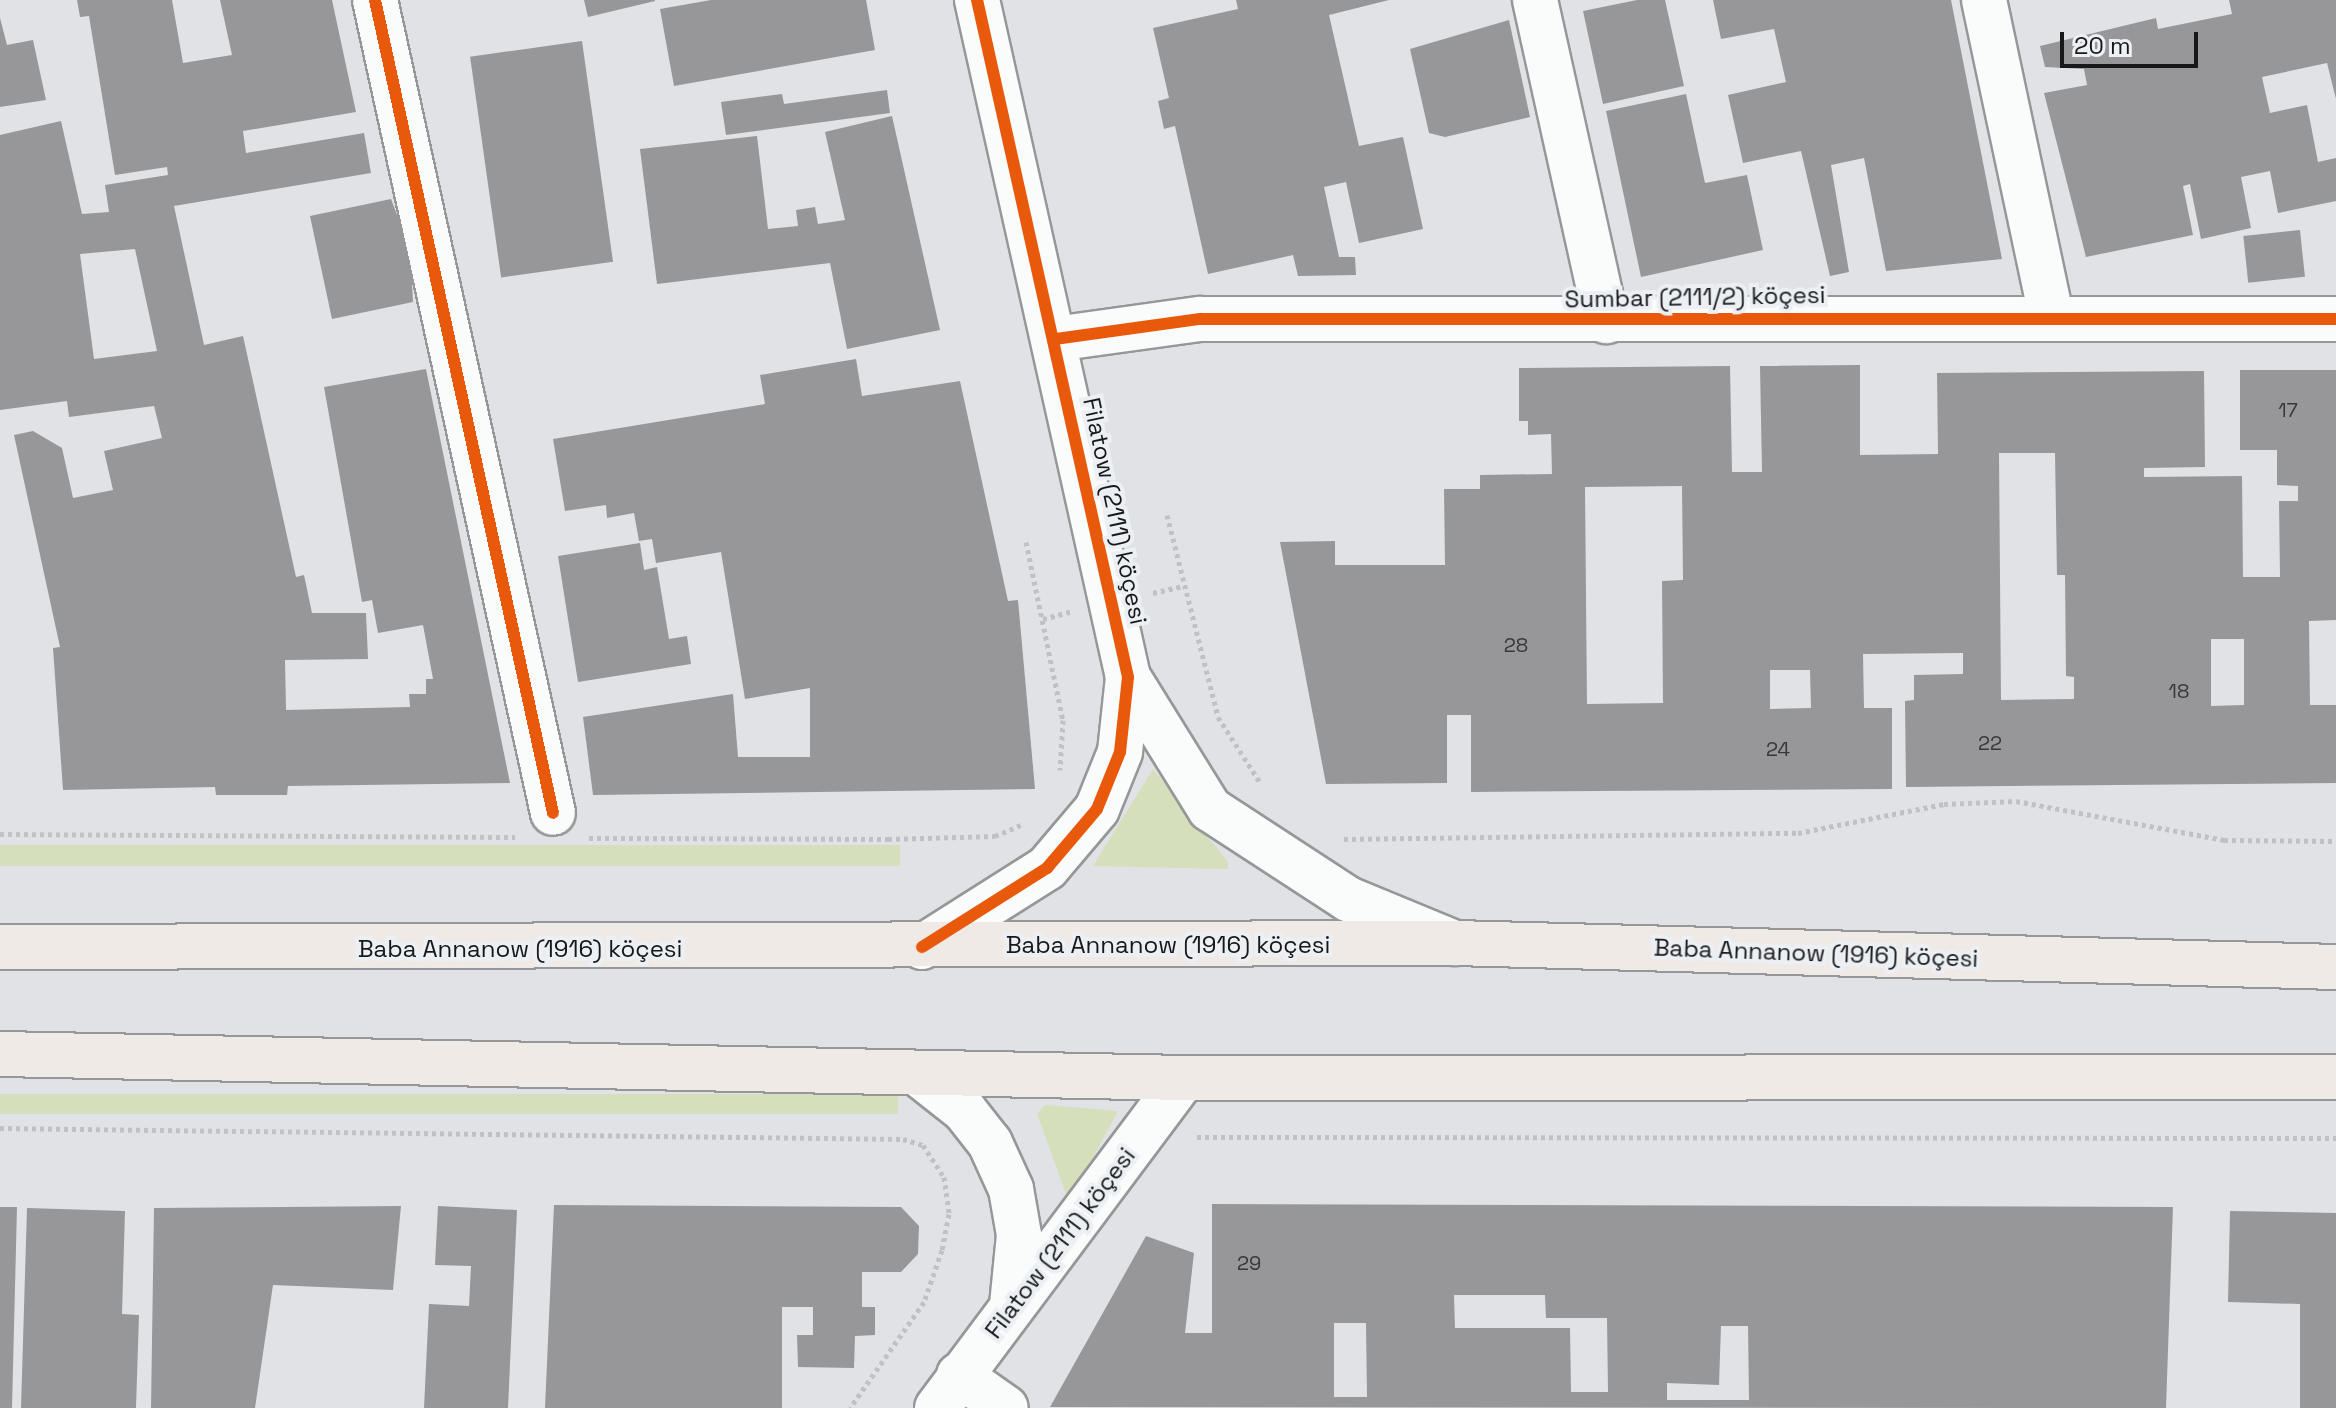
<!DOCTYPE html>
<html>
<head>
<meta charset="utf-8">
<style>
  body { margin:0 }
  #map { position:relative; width:2336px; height:1408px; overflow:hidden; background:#e0e2e5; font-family:"Space Grotesk",sans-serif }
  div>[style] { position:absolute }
  .green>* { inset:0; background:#d6dfbc; transform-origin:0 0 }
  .building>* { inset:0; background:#979799; transform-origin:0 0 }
  .path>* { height:5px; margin-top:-2.5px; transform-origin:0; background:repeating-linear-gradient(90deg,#c0c1c2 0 4px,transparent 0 8px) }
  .roads { filter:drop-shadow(2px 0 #959799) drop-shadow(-2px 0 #959799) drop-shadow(0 2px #959799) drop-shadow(0 -2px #959799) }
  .minor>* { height:44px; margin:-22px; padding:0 22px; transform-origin:22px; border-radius:22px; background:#fafbfb }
  .primary>* { height:44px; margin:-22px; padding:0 22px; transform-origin:22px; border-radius:22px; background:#f0eae7 }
  .cycleway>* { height:12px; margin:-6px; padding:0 6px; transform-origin:6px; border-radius:6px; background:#e8590c }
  span { translate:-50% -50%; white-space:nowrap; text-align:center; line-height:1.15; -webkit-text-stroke:8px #eceff3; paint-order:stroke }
  .number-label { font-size:20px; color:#363839 }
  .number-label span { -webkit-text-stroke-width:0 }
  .street-label { font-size:24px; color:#161819 }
  .scale { position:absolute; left:2060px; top:32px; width:138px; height:36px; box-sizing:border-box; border:4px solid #161819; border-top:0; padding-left:10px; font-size:24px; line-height:28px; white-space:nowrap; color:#161819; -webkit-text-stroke:6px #eceff3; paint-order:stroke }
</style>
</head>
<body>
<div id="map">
  <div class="green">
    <div style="clip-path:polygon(1153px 769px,1228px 862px,1228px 869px,1093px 866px)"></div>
    <div style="left:0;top:845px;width:900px;height:21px"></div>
    <div style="left:0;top:1094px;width:898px;height:20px"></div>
    <div style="clip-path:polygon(1045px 1105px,1118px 1111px,1069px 1202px,1037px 1114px)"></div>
  </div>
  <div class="building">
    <div style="clip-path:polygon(evenodd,77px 0,172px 0,183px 63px,232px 55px,220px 0,332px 0,356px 112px,243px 131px,246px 153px,364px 133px,371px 173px,174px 206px,204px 345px,243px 336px,296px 577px,304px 575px,312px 613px,366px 613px,368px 659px,285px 660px,286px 710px,410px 707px,409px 694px,426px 694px,426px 679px,433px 679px,423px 625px,378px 633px,372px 600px,362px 602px,324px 387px,426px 369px,510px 783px,288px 786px,287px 795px,216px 795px,215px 787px,63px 790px,53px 648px,60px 647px,14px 435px,33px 431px,62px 448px,73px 498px,113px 490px,104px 451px,162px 438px,154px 406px,69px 417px,67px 401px,0 410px,0 135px,61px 121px,82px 214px,109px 212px,105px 185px,168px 175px,167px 167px,115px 175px,89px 16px,80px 17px,77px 0,135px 249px,157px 351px,94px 359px,80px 254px,135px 249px)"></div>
    <div style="clip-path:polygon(584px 0,655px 0,655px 1px,588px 17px)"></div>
    <div style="clip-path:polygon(711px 0,866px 0,875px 50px,674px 86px,660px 9px)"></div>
    <div style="clip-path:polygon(1236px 0,1389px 0,1329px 15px,1359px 146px,1403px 137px,1423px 229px,1359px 243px,1346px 182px,1324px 187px,1339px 257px,1355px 257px,1356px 275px,1298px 276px,1293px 255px,1208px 274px,1175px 126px,1164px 129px,1158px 101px,1169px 98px,1153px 28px,1238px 9px)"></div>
    <div style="clip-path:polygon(1637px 0,1665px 0,1684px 86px,1603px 104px,1583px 11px)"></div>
    <div style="clip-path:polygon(1713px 0,1951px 0,2002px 259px,1886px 271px,1864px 158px,1831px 165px,1849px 272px,1830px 276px,1801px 151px,1743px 163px,1728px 95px,1786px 82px,1774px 29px,1721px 39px)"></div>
    <div style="clip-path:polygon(2229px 0,2336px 0,2336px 99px,2327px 63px,2262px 77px,2270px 113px,2307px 105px,2318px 162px,2336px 158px,2336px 201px,2278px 213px,2270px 171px,2241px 177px,2251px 228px,2201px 239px,2190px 184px,2183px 186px,2193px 235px,2086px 257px,2044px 93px,2087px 85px,2084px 69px,2045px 67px,2040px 46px,2156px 18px,2158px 29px,2232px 14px)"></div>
    <div style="clip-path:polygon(0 18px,7px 45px,33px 40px,46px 100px,0 107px)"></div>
    <div style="clip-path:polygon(1509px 20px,1530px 117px,1445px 137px,1429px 133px,1410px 49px)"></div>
    <div style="left:582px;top:41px;width:223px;height:113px;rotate:82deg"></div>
    <div style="clip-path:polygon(887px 90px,890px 113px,726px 135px,721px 102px,782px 94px,784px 104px)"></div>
    <div style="clip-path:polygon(1686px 94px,1705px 183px,1747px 175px,1763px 250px,1641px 277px,1606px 111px)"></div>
    <div style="clip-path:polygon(892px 116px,940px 330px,847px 349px,830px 263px,657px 284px,640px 149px,757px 136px,768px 229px,798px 226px,796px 210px,815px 207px,818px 224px,845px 220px,825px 132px)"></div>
    <div style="clip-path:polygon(391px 199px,410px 249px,413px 302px,332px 319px,310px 216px)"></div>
    <div style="left:2300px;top:230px;width:47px;height:57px;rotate:84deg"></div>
    <div style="clip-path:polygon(856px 359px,862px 396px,960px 381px,1008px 601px,1018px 600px,1035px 789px,593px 795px,583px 717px,733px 694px,738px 757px,810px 757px,810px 688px,745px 699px,721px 552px,656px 563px,652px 539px,639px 541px,634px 513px,607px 518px,606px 505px,565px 511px,553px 439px,765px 404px,760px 375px)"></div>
    <div style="clip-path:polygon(evenodd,1860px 365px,1860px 455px,1938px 454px,1937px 373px,2204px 371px,2205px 467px,2144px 468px,2144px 477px,2242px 476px,2243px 577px,2280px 577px,2279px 501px,2298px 501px,2298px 486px,2277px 485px,2277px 450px,2240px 450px,2240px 370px,2336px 370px,2336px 620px,2309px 621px,2310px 705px,2336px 705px,2336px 783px,1906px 787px,1905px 701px,1914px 700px,1914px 675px,1963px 674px,1963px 653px,1863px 654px,1864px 708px,1892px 708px,1892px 789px,1471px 792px,1471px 715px,1447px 715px,1447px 783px,1326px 784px,1280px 542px,1335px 541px,1335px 565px,1445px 565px,1444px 489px,1480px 489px,1480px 475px,1552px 474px,1551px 434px,1528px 435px,1528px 421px,1519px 421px,1519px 368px,1730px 366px,1732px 472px,1762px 472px,1760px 366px,1860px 365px,1999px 453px,2055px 453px,2057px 575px,2065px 575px,2066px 676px,2074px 677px,2074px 699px,2001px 700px,1999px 453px,1860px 365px,1682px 486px,1683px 580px,1662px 581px,1663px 703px,1587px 704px,1585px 487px,1682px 486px,1860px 365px,2211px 639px,2244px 639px,2244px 705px,2211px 706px,2211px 639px,1860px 365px,1770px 670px,1810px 670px,1811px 708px,1770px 709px,1770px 670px)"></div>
    <div style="clip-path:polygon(640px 543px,644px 570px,657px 567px,669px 639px,687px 636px,691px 664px,578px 682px,558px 556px)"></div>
    <div style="clip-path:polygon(evenodd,1212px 1204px,2173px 1207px,2166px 1408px,1050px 1407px,1146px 1236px,1194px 1253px,1185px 1333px,1212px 1333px,1212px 1204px,1454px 1295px,1545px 1295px,1546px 1318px,1607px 1318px,1608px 1392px,1571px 1392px,1570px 1328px,1455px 1328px,1454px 1295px,1212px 1204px,1334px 1323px,1366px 1323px,1367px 1397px,1334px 1397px,1334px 1323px,1212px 1204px,1721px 1326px,1748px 1326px,1749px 1400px,1667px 1400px,1667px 1383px,1719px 1385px,1721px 1326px)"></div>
    <div style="clip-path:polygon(554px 1205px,901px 1207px,919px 1226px,918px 1254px,901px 1272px,862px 1272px,862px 1307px,875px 1307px,875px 1335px,855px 1336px,854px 1368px,798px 1367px,797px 1335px,813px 1335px,813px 1307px,782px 1307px,782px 1408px,545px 1408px)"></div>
    <div style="clip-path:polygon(401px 1206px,393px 1290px,273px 1285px,255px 1408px,151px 1408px,154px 1208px)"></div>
    <div style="clip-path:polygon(438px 1206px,517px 1210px,508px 1408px,424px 1408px,429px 1304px,469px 1306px,471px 1266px,435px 1265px)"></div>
    <div style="clip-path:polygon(0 1207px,17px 1207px,12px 1408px,0 1408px)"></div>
    <div style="clip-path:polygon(27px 1208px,125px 1211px,122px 1314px,139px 1315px,136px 1408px,21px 1408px)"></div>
    <div style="clip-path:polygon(2230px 1211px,2336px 1213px,2336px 1408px,2300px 1408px,2300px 1304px,2228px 1302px)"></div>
  </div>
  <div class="path">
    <div style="left:1167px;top:515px;width:208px;rotate:75.8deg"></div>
    <div style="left:1218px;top:717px;width:80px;rotate:57.3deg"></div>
    <div style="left:1026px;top:542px;width:182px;rotate:78.3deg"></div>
    <div style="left:1063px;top:720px;width:50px;rotate:93.4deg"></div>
    <div style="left:1153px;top:593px;width:32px;rotate:-13deg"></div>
    <div style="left:1043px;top:619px;width:28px;rotate:-15deg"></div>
    <div style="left:0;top:834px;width:515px;rotate:0.33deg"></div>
    <div style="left:589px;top:838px;width:299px;rotate:0.2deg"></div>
    <div style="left:888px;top:839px;width:107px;rotate:-1.6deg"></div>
    <div style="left:995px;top:836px;width:28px;rotate:-23deg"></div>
    <div style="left:1344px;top:839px;width:454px;rotate:-0.8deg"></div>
    <div style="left:1798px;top:833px;width:149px;rotate:-11.2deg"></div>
    <div style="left:1944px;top:804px;width:72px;rotate:-2.4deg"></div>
    <div style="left:2016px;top:801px;width:212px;rotate:10.6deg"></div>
    <div style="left:2224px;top:840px;width:112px;rotate:0.5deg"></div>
    <div style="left:0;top:1128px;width:903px;rotate:0.7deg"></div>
    <div style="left:903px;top:1139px;width:21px;rotate:17deg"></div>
    <div style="left:923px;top:1145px;width:38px;rotate:57deg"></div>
    <div style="left:944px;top:1177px;width:37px;rotate:82deg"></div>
    <div style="left:949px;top:1214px;width:37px;rotate:101deg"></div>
    <div style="left:942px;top:1250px;width:55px;rotate:109.1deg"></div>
    <div style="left:924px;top:1302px;width:129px;rotate:124.9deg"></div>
    <div style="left:1197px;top:1137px;width:1139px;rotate:0.05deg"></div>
  </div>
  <div class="roads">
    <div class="minor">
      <div style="left:375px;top:0;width:832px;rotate:77.65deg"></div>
      <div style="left:1535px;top:0;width:329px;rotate:77.5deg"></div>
      <div style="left:1984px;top:0;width:322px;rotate:78deg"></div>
      <div style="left:1055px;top:339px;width:146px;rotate:-7.9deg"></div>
      <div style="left:1200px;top:319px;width:1136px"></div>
      <div style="left:1128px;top:677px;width:155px;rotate:58.2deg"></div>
      <div style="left:1210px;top:809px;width:165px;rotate:33.1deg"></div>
      <div style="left:1348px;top:899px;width:116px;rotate:22.4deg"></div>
      <div style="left:922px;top:947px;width:148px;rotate:-32.3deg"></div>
      <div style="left:1047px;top:868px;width:77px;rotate:-49.7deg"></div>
      <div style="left:1097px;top:809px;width:61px;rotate:-68deg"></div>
      <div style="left:1120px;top:752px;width:75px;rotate:-83.9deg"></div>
      <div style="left:1128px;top:677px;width:694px;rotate:-102.57deg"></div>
      <div style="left:917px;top:1073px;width:60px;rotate:38.2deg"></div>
      <div style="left:964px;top:1110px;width:42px;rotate:51.8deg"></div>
      <div style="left:990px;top:1143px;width:51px;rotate:65.5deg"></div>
      <div style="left:1011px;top:1189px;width:47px;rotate:80.1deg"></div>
      <div style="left:1019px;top:1235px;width:70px;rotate:95.7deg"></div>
      <div style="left:959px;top:1375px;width:57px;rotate:35.1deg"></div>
      <div style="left:937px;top:1408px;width:412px;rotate:-53.2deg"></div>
    </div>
    <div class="primary">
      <div style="left:0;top:947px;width:1455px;rotate:-0.16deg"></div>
      <div style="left:1455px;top:943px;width:881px;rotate:1.56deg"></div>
      <div style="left:0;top:1054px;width:1184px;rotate:1.16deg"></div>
      <div style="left:1184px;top:1078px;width:1152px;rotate:-0.05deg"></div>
    </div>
  </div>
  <div class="cycleway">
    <div style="left:375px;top:0;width:832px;rotate:77.65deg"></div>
    <div style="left:1055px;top:339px;width:146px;rotate:-7.9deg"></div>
    <div style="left:1200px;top:319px;width:1136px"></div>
    <div style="left:922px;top:947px;width:148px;rotate:-32.3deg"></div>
    <div style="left:1047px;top:868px;width:77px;rotate:-49.7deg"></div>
    <div style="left:1097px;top:809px;width:61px;rotate:-68deg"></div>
    <div style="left:1120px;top:752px;width:75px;rotate:-83.9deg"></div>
    <div style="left:1128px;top:677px;width:694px;rotate:-102.57deg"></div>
  </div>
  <div class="number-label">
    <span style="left:2288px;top:410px">17</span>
    <span style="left:1516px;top:645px">28</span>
    <span style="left:2179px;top:691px">18</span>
    <span style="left:1990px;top:743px">22</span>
    <span style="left:1778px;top:749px">24</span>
    <span style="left:1249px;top:1263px">29</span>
  </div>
  <div class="street-label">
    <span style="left:1695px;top:297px;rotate:-1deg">Sumbar (2111/2) köçesi</span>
    <span style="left:1115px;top:511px;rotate:78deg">Filatow (2111) köçesi</span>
    <span style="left:1168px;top:945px">Baba Annanow (1916) köçesi</span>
    <span style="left:520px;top:949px">Baba Annanow (1916) köçesi</span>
    <span style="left:1816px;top:953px;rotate:2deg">Baba Annanow (1916) köçesi</span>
    <span style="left:1060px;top:1243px;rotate:-53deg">Filatow (2111) köçesi</span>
  </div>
  <div class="scale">20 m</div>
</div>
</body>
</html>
